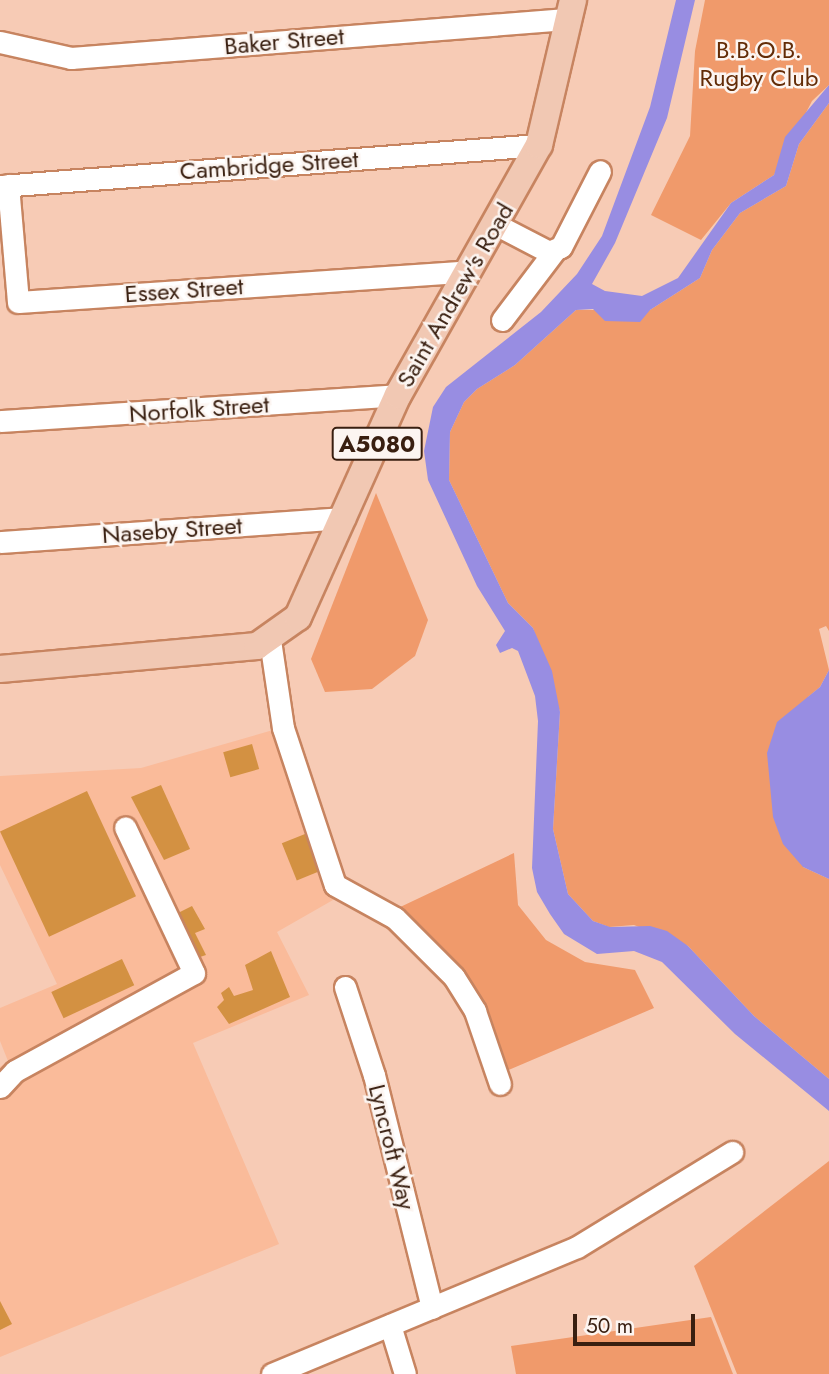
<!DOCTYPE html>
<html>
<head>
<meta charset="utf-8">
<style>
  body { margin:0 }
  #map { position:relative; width:829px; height:1374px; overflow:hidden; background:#f7cbb5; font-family:Jost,sans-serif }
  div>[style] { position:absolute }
  .built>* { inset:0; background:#fabb9a }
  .green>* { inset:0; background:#f09a6b }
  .water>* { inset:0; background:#988de2 }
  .building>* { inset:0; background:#d39142; transform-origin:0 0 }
  .roads { filter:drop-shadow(2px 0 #c78460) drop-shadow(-2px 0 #c78460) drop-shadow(0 2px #c78460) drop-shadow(0 -2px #c78460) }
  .minor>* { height:21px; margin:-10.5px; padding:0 10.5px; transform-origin:10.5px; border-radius:10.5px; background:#fff }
  .major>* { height:26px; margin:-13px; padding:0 13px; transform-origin:13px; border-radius:13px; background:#f1c8b3 }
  span { translate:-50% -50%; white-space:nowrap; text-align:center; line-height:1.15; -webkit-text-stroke:5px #fcf5f1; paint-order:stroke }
  .shield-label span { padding:2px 5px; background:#fcf5f1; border:2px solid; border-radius:5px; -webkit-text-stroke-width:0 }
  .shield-label { font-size:23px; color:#391f10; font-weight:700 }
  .street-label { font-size:24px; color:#391f10 }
  .park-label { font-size:24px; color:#632c07 }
  .scale { position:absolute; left:573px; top:1314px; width:122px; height:32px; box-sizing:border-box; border:4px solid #391f10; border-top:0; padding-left:9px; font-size:21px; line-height:24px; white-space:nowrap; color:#391f10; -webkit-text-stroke:5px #fcf5f1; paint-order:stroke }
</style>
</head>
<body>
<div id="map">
  <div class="built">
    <div style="clip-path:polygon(273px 730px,340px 896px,277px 932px,309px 995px,193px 1043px,279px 1244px,0 1357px,0 1067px,8px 1061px,0 1041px,0 1008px,57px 984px,0 865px,0 776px,141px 768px)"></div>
  </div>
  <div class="green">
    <div style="clip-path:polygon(705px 0,829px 0,829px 85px,812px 101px,774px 175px,731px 203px,701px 240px,651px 215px,690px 136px,695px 51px)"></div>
    <div style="clip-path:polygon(829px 103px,829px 631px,826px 626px,819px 629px,829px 670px,820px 687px,808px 697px,803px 867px,829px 879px,829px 1079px,754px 1016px,688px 946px,634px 925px,609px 927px,593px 921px,568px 894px,553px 829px,560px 712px,533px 628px,508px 603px,449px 480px,450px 432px,464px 402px,477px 389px,515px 365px,576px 310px,650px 310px,700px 278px,712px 250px,740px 213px,786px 186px,799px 144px)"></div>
    <div style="clip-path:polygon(376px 493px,428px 620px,415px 656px,372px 689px,325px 692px,311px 659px)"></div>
    <div style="clip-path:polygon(514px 853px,518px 905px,546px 940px,585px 962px,635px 970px,654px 1008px,504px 1072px,469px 985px,446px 953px,396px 909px)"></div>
    <div style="clip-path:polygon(829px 1161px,829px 1374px,737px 1374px,694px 1266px)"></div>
    <div style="clip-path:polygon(711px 1317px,733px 1374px,516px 1374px,511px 1346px)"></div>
  </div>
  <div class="water">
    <div style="clip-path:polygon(676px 0,695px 0,667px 118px,615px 243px,592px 284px,605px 291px,642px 296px,678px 278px,731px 203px,774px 175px,785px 137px,829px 85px,829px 103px,799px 144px,786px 186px,740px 213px,712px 250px,700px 278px,650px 310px,640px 322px,605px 321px,593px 309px,576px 310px,515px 365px,477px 389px,464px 402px,450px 432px,449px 480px,508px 603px,533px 628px,552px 671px,560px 712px,553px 829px,568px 894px,593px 921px,610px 927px,650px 926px,667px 931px,688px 946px,754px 1016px,829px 1079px,829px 1111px,735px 1034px,662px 962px,634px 951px,597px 954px,564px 934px,550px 914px,537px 892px,532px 868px,538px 721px,535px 696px,518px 651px,512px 648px,500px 653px,496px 645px,505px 631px,477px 586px,428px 480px,424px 451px,433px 407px,446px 387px,541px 312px,577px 274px,602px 236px,650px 107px)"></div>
    <div style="clip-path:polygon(829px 670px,829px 879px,803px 867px,783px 844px,773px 817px,767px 753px,777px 722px,820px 687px)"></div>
  </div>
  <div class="building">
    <div style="left:252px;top:744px;width:26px;height:30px;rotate:74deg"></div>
    <div style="clip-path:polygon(161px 785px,190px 849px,164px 860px,131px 797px)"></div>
    <div style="left:87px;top:791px;width:116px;height:96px;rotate:65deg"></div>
    <div style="left:305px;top:834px;width:40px;height:25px;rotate:68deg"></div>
    <div style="clip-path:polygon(192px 906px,205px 929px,195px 933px,206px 955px,197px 958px,176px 914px)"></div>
    <div style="clip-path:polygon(271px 951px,290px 997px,229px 1024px,217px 1007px,224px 1000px,221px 993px,229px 987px,234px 996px,253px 990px,245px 965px)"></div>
    <div style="left:122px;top:959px;width:29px;height:78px;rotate:65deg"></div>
    <div style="clip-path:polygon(0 1301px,12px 1324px,0 1330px)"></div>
  </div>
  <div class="roads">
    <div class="minor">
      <div style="left:0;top:42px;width:73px;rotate:12.7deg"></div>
      <div style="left:71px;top:58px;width:500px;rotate:-4.5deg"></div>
      <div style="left:8px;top:185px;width:117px;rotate:85.1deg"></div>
      <div style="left:18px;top:302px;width:450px;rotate:-3.9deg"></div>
      <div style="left:0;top:186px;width:541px;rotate:-4.35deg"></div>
      <div style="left:495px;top:224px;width:61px;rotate:27.4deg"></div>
      <div style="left:549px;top:252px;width:13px;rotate:-23deg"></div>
      <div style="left:561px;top:247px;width:85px;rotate:-62.8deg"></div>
      <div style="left:502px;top:320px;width:88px;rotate:-52.9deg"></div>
      <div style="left:0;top:421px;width:399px;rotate:-3.7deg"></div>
      <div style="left:0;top:542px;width:345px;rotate:-4deg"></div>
      <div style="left:270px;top:640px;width:89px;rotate:81.6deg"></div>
      <div style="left:283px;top:728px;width:165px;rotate:71.7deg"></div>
      <div style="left:335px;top:885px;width:68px;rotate:28.8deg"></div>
      <div style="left:395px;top:918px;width:83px;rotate:45deg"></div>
      <div style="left:454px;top:977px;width:40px;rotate:58deg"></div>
      <div style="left:475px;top:1011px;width:77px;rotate:71.1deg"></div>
      <div style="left:345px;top:987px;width:93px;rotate:71.8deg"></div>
      <div style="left:374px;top:1075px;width:240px;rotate:76deg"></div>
      <div style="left:0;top:1087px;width:22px;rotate:-47deg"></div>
      <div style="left:15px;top:1071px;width:204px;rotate:-28.7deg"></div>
      <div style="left:194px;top:973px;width:161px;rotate:-115.3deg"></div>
      <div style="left:390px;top:1325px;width:51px;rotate:73deg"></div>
      <div style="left:272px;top:1374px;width:330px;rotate:-22.6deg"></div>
      <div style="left:577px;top:1247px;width:182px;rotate:-31.5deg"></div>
    </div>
    <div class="major">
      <div style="left:0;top:669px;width:258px;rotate:-5.1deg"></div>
      <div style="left:257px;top:646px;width:50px;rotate:-35.3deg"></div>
      <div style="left:298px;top:617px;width:243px;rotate:-65.8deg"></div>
      <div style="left:398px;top:395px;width:287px;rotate:-60.6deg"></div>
      <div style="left:539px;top:145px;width:149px;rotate:-76.8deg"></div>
    </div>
  </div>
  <div class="shield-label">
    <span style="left:377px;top:444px">A5080</span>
  </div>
  <div class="street-label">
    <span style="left:284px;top:41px;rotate:-5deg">Baker Street</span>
    <span style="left:269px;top:165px;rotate:-4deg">Cambridge Street</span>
    <span style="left:184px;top:290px;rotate:-4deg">Essex Street</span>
    <span style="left:455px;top:295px;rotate:-60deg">Saint Andrew's Road</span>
    <span style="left:199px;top:409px;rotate:-4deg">Norfolk Street</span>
    <span style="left:172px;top:530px;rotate:-4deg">Naseby Street</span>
    <span style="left:392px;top:1147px;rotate:76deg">Lyncroft Way</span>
  </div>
  <div class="park-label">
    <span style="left:759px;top:64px">B.B.O.B.<br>Rugby Club</span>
  </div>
  <div class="scale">50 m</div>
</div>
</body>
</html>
